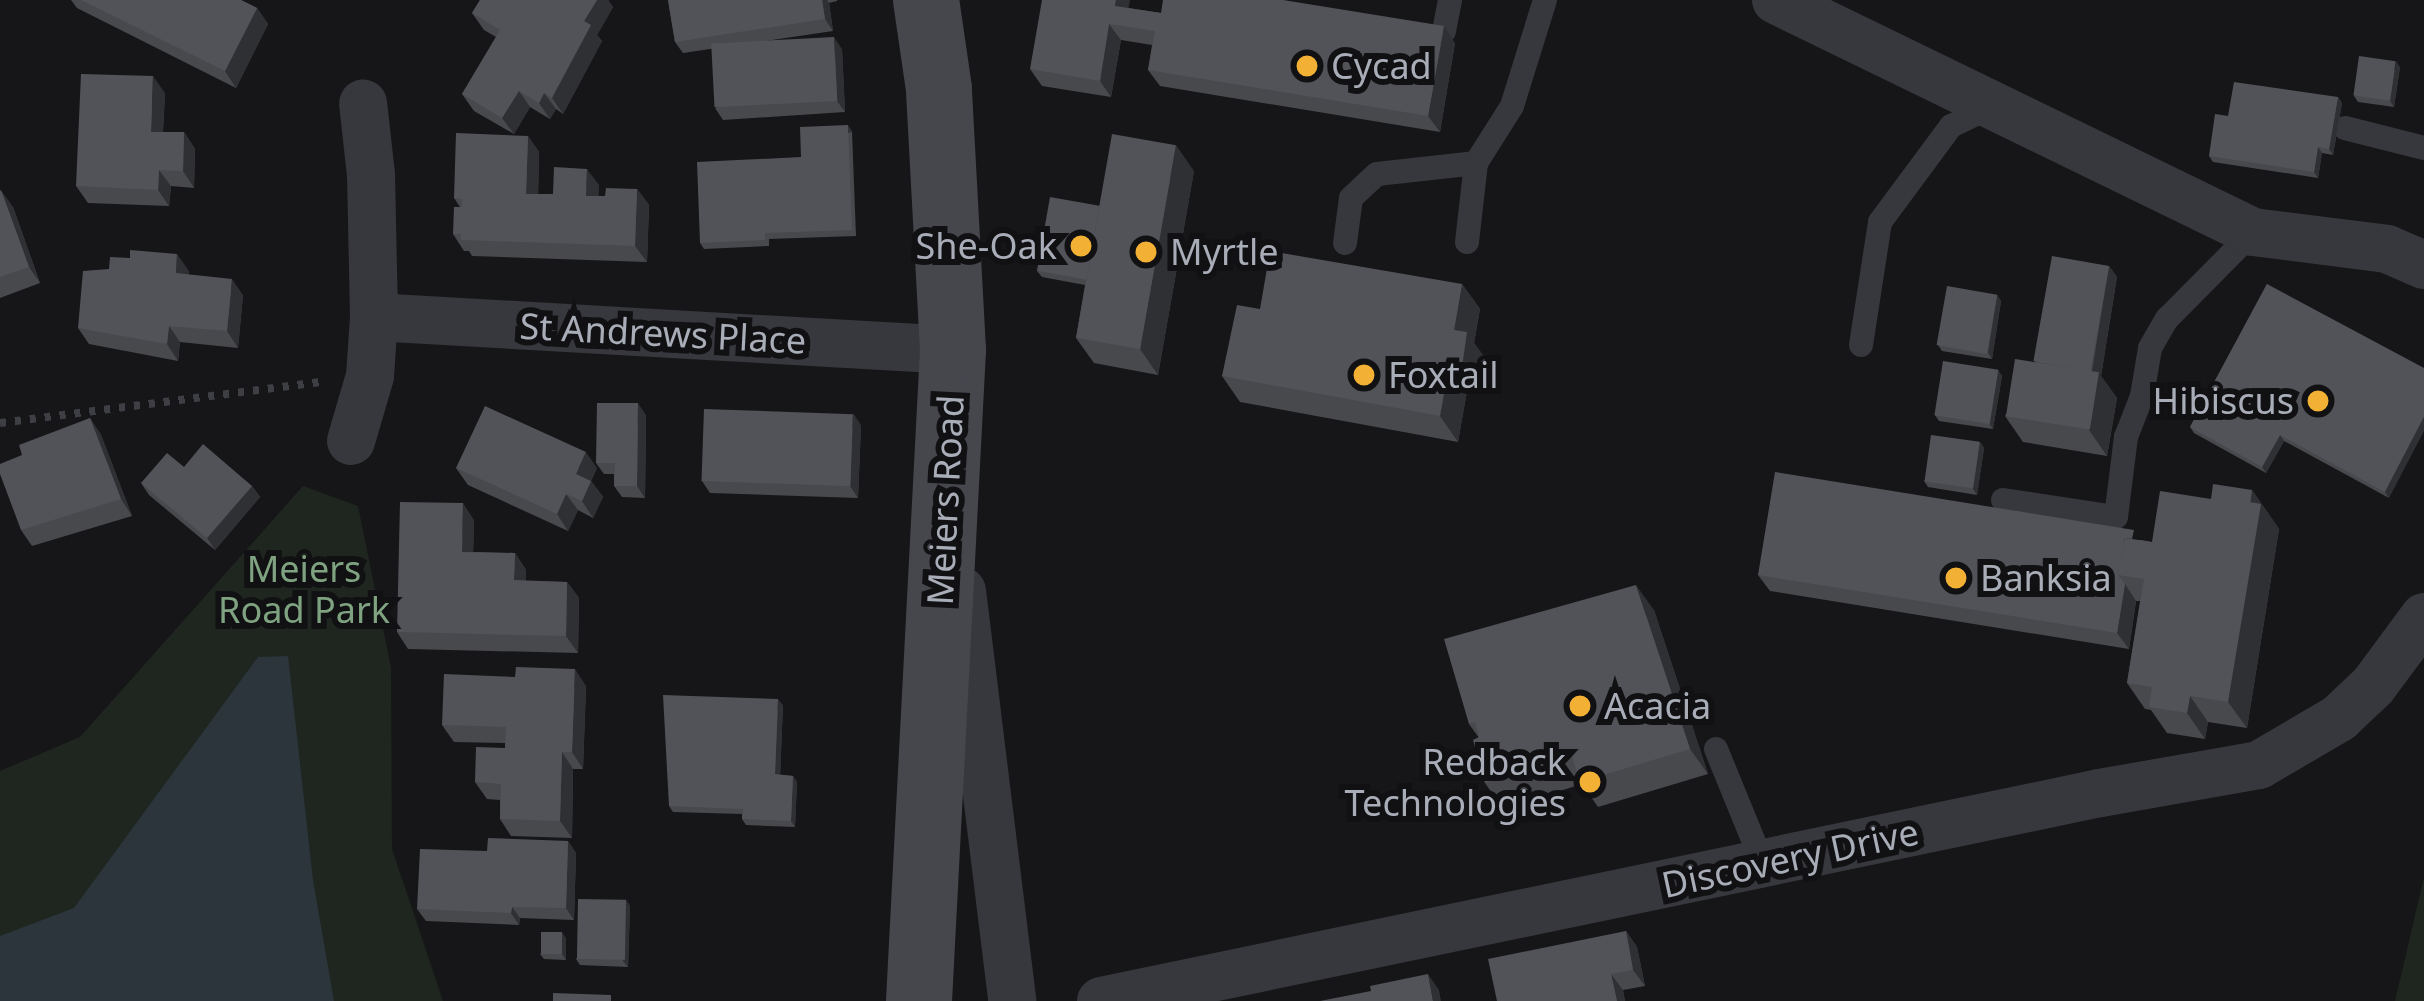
<!DOCTYPE html>
<html>
<head>
<meta charset="utf-8">
<style>
  body { margin:0 }
  #map { position:relative; width:2424px; height:1001px; overflow:hidden; background:#161618; font-family:"Noto Sans",sans-serif }
  div>[style] { position:absolute }
  .green>* { inset:0; background:#1e261f }
  .water>* { inset:0; background:#2c353c }
  .path>* { height:8px; margin-top:-4px; transform-origin:0; background:repeating-linear-gradient(90deg,#3d3f44 0 6px,transparent 0 15px) }
  .lane>* { height:24px; margin:-12px; padding:0 12px; transform-origin:12px; border-radius:12px; background:#37383d }
  .street>* { height:48px; margin:-24px; padding:0 24px; transform-origin:24px; border-radius:24px; background:#37383d }
  .secondary>* { height:66px; margin:-33px; padding:0 33px; transform-origin:33px; border-radius:33px; background:#45474d }
  .wall>* { inset:0; background:#47494d }
  .shaded-wall>* { inset:0; background:#2f3033; transform-origin:0 0 }
  .building>* { inset:0; background:#525359; transform-origin:0 0 }
  .dots>* { width:33px; height:33px; translate:-50% -50%; box-sizing:border-box; border:6px solid #111113; border-radius:50% }
  span { translate:-50% -50%; white-space:nowrap; text-align:center; line-height:1.15; -webkit-text-stroke:12px #111113; paint-order:stroke }
  .poi-label { font-size:36px; color:#a8adb8 }
  .left { translate:0 -50%; text-align:left }
  .right { translate:-100% -50%; text-align:right }
  .street-label { font-size:36px; color:#a8adb8 }
  .park-label { font-size:36px; color:#7fa381 }
</style>
</head>
<body>
<div id="map">
  <div class="green">
    <div style="clip-path:polygon(303px 486px,358px 506px,391px 667px,392px 849px,443px 1001px,0 1001px,0 771px,80px 737px)"></div>
    <div style="clip-path:polygon(2424px 877px,2424px 1001px,2395px 1001px)"></div>
  </div>
  <div class="water">
    <div style="clip-path:polygon(288px 656px,313px 880px,334px 1001px,0 1001px,0 936px,74px 908px,258px 657px)"></div>
  </div>
  <div class="path">
    <div style="left:0;top:423px;width:329px;rotate:-7.3deg"></div>
  </div>
  <div class="lane">
    <div style="left:1444px;top:31px;width:32px;rotate:-79deg"></div>
    <div style="left:2345px;top:128px;width:81px;rotate:14.2deg"></div>
    <div style="left:1467px;top:242px;width:80px;rotate:-83.5deg"></div>
    <div style="left:1345px;top:243px;width:45px;rotate:-82.4deg"></div>
    <div style="left:1351px;top:198px;width:35px;rotate:-43deg"></div>
    <div style="left:1377px;top:174px;width:100px;rotate:-6.3deg"></div>
    <div style="left:1476px;top:163px;width:67px;rotate:-57.7deg"></div>
    <div style="left:1512px;top:106px;width:111px;rotate:-72.7deg"></div>
    <div style="left:1861px;top:345px;width:124px;rotate:-81.2deg"></div>
    <div style="left:1880px;top:222px;width:119px;rotate:-53.5deg"></div>
    <div style="left:1951px;top:126px;width:47px;rotate:-25.5deg"></div>
    <div style="left:2003px;top:500px;width:114px;rotate:8.6deg"></div>
    <div style="left:2116px;top:517px;width:81px;rotate:-82.9deg"></div>
    <div style="left:2126px;top:437px;width:44px;rotate:-68.7deg"></div>
    <div style="left:2142px;top:396px;width:49px;rotate:-80.5deg"></div>
    <div style="left:2150px;top:348px;width:34px;rotate:-60deg"></div>
    <div style="left:2167px;top:319px;width:122px;rotate:-45.3deg"></div>
    <div style="left:1716px;top:749px;width:124px;rotate:67.8deg"></div>
  </div>
  <div class="street">
    <div style="left:1776px;top:0;width:530px;rotate:25.94deg"></div>
    <div style="left:2253px;top:232px;width:135px;rotate:7.2deg"></div>
    <div style="left:2387px;top:249px;width:40px;rotate:23.4deg"></div>
    <div style="left:374px;top:317px;width:580px;rotate:3.26deg"></div>
    <div style="left:351px;top:441px;width:68px;rotate:-73.7deg"></div>
    <div style="left:370px;top:376px;width:59px;rotate:-86.1deg"></div>
    <div style="left:374px;top:317px;width:142px;rotate:-91.2deg"></div>
    <div style="left:371px;top:175px;width:72px;rotate:-96.3deg"></div>
    <div style="left:962px;top:591px;width:413px;rotate:83deg"></div>
    <div style="left:1101px;top:1001px;width:1020px;rotate:-11.76deg"></div>
    <div style="left:2100px;top:793px;width:161px;rotate:-10deg"></div>
    <div style="left:2259px;top:765px;width:93px;rotate:-30.4deg"></div>
    <div style="left:2339px;top:718px;width:47px;rotate:-43.3deg"></div>
    <div style="left:2373px;top:686px;width:86px;rotate:-53.5deg"></div>
  </div>
  <div class="secondary">
    <div style="left:919px;top:1001px;width:652px;rotate:-87.01deg"></div>
    <div style="left:953px;top:350px;width:261px;rotate:-93.1deg"></div>
    <div style="left:939px;top:89px;width:90px;rotate:-98.3deg"></div>
  </div>
  <div class="wall">
    <div style="clip-path:polygon(71px 0,241px 0,257px 8px,268px 24px,236px 88px,77px 8px)"></div>
    <div style="clip-path:polygon(480px 0,608px 0,613px 7px,597px 35px,602px 41px,563px 114px,556px 109px,550px 119px,530px 107px,514px 134px,474px 111px,462px 94px,496px 37px,484px 30px,472px 13px)"></div>
    <div style="clip-path:polygon(668px 0,837px 0,837px 1px,829px 3px,833px 31px,683px 53px,675px 42px)"></div>
    <div style="clip-path:polygon(1128px 8px,1161px 13px,1455px 43px,1440px 132px,1160px 86px,1148px 70px,1152px 45px,1121px 40px,1111px 97px,1042px 86px,1030px 69px)"></div>
    <div style="clip-path:polygon(842px 49px,845px 112px,723px 120px,715px 108px)"></div>
    <div style="clip-path:polygon(2400px 67px,2394px 107px,2358px 102px,2354px 96px)"></div>
    <div style="clip-path:polygon(165px 93px,163px 132px,184px 132px,195px 149px,194px 188px,171px 186px,169px 206px,88px 203px,76px 186px)"></div>
    <div style="clip-path:polygon(2338px 97px,2342px 103px,2333px 155px,2322px 153px,2318px 178px,2213px 162px,2209px 156px,2228px 116px)"></div>
    <div style="clip-path:polygon(852px 131px,856px 236px,769px 239px,769px 246px,704px 249px,700px 243px,801px 157px)"></div>
    <div style="clip-path:polygon(528px 136px,539px 152px,538px 194px,553px 194px,599px 185px,598px 196px,605px 196px,637px 189px,649px 205px,647px 262px,472px 256px,469px 251px,464px 251px,453px 234px,460px 207px,454px 198px)"></div>
    <div style="clip-path:polygon(1194px 171px,1158px 375px,1094px 363px,1076px 338px,1085px 285px,1042px 277px,1037px 271px,1099px 206px)"></div>
    <div style="clip-path:polygon(0 191px,13px 207px,40px 283px,0 298px)"></div>
    <div style="clip-path:polygon(2109px 266px,2117px 277px,2101px 376px,2117px 398px,2107px 456px,2023px 442px,2005px 416px,2035px 362px)"></div>
    <div style="clip-path:polygon(189px 271px,188px 275px,243px 295px,238px 348px,180px 342px,178px 361px,89px 344px,78px 328px)"></div>
    <div style="clip-path:polygon(1462px 284px,1480px 309px,1474px 343px,1485px 358px,1480px 393px,1467px 391px,1458px 442px,1240px 402px,1222px 376px,1260px 309px)"></div>
    <div style="clip-path:polygon(2267px 284px,2389px 498px,2284px 441px,2266px 473px,2194px 433px,2190px 427px)"></div>
    <div style="clip-path:polygon(1997px 295px,2001px 301px,1992px 359px,1942px 351px,1938px 345px)"></div>
    <div style="clip-path:polygon(1998px 370px,2002px 376px,1993px 429px,1939px 421px,1935px 415px)"></div>
    <div style="clip-path:polygon(646px 415px,645px 498px,622px 497px,614px 486px,614px 474px,604px 474px,596px 463px)"></div>
    <div style="clip-path:polygon(90px 418px,101px 435px,132px 516px,32px 546px,21px 530px,22px 455px)"></div>
    <div style="clip-path:polygon(861px 425px,858px 498px,710px 493px,702px 481px)"></div>
    <div style="clip-path:polygon(1980px 442px,1984px 448px,1977px 495px,1928px 487px,1924px 481px)"></div>
    <div style="clip-path:polygon(184px 467px,252px 486px,260px 497px,215px 550px,149px 495px,141px 483px)"></div>
    <div style="clip-path:polygon(456px 468px,597px 468px,591px 481px,603px 497px,593px 518px,578px 510px,568px 531px,468px 485px)"></div>
    <div style="clip-path:polygon(2252px 490px,2279px 529px,2247px 728px,2208px 722px,2205px 739px,2167px 733px,2151px 710px,2145px 709px,2127px 683px,2140px 601px,2136px 601px,2129px 649px,1770px 591px,1758px 575px,2141px 540px,2152px 542px,2211px 499px)"></div>
    <div style="clip-path:polygon(474px 520px,473px 552px,515px 553px,526px 570px,526px 581px,567px 582px,579px 598px,578px 653px,408px 649px,397px 632px)"></div>
    <div style="clip-path:polygon(1654px 610px,1708px 774px,1598px 807px,1582px 784px,1503px 809px,1485px 783px,1479px 738px,1469px 724px)"></div>
    <div style="clip-path:polygon(586px 686px,583px 769px,573px 769px,572px 838px,511px 836px,500px 819px,500px 800px,487px 799px,475px 782px,505px 748px,505px 743px,454px 742px,442px 725px)"></div>
    <div style="clip-path:polygon(783px 705px,780px 775px,793px 776px,797px 782px,795px 827px,746px 825px,742px 819px,742px 814px,673px 812px,669px 806px)"></div>
    <div style="clip-path:polygon(568px 841px,576px 853px,574px 920px,520px 918px,519px 925px,426px 921px,417px 909px,487px 851px)"></div>
    <div style="clip-path:polygon(626px 900px,630px 906px,628px 967px,580px 965px,576px 959px)"></div>
    <div style="clip-path:polygon(1626px 931px,1637px 947px,1645px 986px,1623px 990px,1625px 1001px,1497px 1001px)"></div>
    <div style="clip-path:polygon(566px 938px,566px 960px,544px 959px,540px 954px)"></div>
  </div>
  <div class="shaded-wall">
    <div style="clip-path:polygon(597px 0,608px 0,613px 7px,597px 35px,602px 41px,563px 114px,552px 98px,584px 21px)"></div>
    <div style="clip-path:polygon(822px 0,827px 0,829px 3px,833px 31px,825px 19px)"></div>
    <div style="clip-path:polygon(1116px 0,1130px 0,1126px 22px,1115px 6px)"></div>
    <div style="clip-path:polygon(257px 8px,268px 24px,236px 88px,225px 71px)"></div>
    <div style="clip-path:polygon(1109px 24px,1121px 40px,1111px 97px,1100px 81px)"></div>
    <div style="clip-path:polygon(1444px 26px,1455px 43px,1440px 132px,1428px 116px)"></div>
    <div style="clip-path:polygon(834px 37px,842px 49px,845px 112px,837px 101px)"></div>
    <div style="clip-path:polygon(2396px 61px,2400px 67px,2394px 107px,2390px 101px)"></div>
    <div style="clip-path:polygon(153px 76px,165px 93px,162px 148px,151px 132px)"></div>
    <div style="clip-path:polygon(519px 91px,530px 107px,514px 134px,502px 118px)"></div>
    <div style="clip-path:polygon(544px 93px,556px 109px,550px 119px,539px 103px)"></div>
    <div style="clip-path:polygon(2338px 97px,2342px 103px,2333px 155px,2329px 149px)"></div>
    <div style="left:848px;top:125px;width:7px;height:105px;rotate:56deg"></div>
    <div style="clip-path:polygon(184px 132px,195px 149px,194px 188px,183px 171px)"></div>
    <div style="clip-path:polygon(528px 136px,539px 152px,538px 210px,526px 194px)"></div>
    <div style="clip-path:polygon(1176px 145px,1194px 171px,1158px 375px,1140px 349px)"></div>
    <div style="clip-path:polygon(2318px 147px,2322px 153px,2318px 178px,2314px 172px)"></div>
    <div style="clip-path:polygon(587px 169px,599px 185px,598px 212px,586px 196px)"></div>
    <div style="clip-path:polygon(159px 170px,171px 186px,169px 206px,158px 190px)"></div>
    <div style="clip-path:polygon(637px 189px,649px 205px,647px 262px,635px 246px)"></div>
    <div style="clip-path:polygon(1px 190px,13px 207px,40px 283px,29px 267px)"></div>
    <div style="clip-path:polygon(177px 254px,189px 271px,187px 290px,176px 273px)"></div>
    <div style="clip-path:polygon(2109px 266px,2117px 277px,2101px 376px,2117px 398px,2107px 456px,2089px 430px,2091px 377px)"></div>
    <div style="clip-path:polygon(232px 279px,243px 295px,238px 348px,227px 331px)"></div>
    <div style="clip-path:polygon(1462px 284px,1480px 309px,1474px 343px,1485px 358px,1480px 393px,1462px 367px,1454px 330px)"></div>
    <div style="clip-path:polygon(1997px 295px,2001px 301px,1992px 359px,1988px 353px)"></div>
    <div style="clip-path:polygon(169px 326px,180px 342px,178px 361px,167px 344px)"></div>
    <div style="clip-path:polygon(1449px 365px,1467px 391px,1458px 442px,1440px 416px)"></div>
    <div style="clip-path:polygon(1998px 370px,2002px 376px,1993px 429px,1989px 423px)"></div>
    <div style="clip-path:polygon(638px 403px,646px 415px,645px 498px,637px 486px)"></div>
    <div style="clip-path:polygon(853px 413px,861px 425px,858px 498px,850px 486px)"></div>
    <div style="clip-path:polygon(2424px 417px,2424px 431px,2389px 498px,2385px 492px)"></div>
    <div style="clip-path:polygon(90px 418px,101px 435px,132px 516px,121px 499px)"></div>
    <div style="clip-path:polygon(2280px 435px,2284px 441px,2266px 473px,2262px 467px)"></div>
    <div style="clip-path:polygon(1980px 442px,1984px 448px,1977px 495px,1973px 489px)"></div>
    <div style="clip-path:polygon(586px 452px,597px 468px,587px 490px,576px 474px)"></div>
    <div style="clip-path:polygon(591px 481px,603px 497px,593px 518px,582px 501px)"></div>
    <div style="clip-path:polygon(252px 486px,260px 497px,215px 550px,207px 538px)"></div>
    <div style="clip-path:polygon(2252px 490px,2279px 529px,2247px 728px,2228px 702px)"></div>
    <div style="clip-path:polygon(566px 494px,578px 510px,568px 531px,557px 514px)"></div>
    <div style="clip-path:polygon(463px 503px,474px 520px,473px 568px,462px 552px)"></div>
    <div style="clip-path:polygon(515px 553px,526px 570px,526px 597px,514px 580px)"></div>
    <div style="clip-path:polygon(567px 582px,579px 598px,578px 653px,566px 636px)"></div>
    <div style="clip-path:polygon(2125px 584px,2136px 601px,2129px 649px,2117px 633px)"></div>
    <div style="clip-path:polygon(1636px 585px,1654px 610px,1708px 774px,1690px 749px)"></div>
    <div style="clip-path:polygon(575px 669px,586px 686px,583px 769px,572px 752px)"></div>
    <div style="clip-path:polygon(2190px 696px,2208px 722px,2205px 739px,2187px 713px)"></div>
    <div style="clip-path:polygon(778px 699px,783px 705px,780px 780px,775px 774px)"></div>
    <div style="clip-path:polygon(562px 752px,573px 769px,572px 838px,560px 821px)"></div>
    <div style="clip-path:polygon(793px 776px,797px 782px,795px 827px,791px 821px)"></div>
    <div style="clip-path:polygon(568px 841px,576px 853px,574px 920px,566px 908px)"></div>
    <div style="clip-path:polygon(626px 900px,630px 906px,628px 967px,623px 961px)"></div>
    <div style="clip-path:polygon(512px 907px,520px 918px,519px 925px,511px 913px)"></div>
    <div style="clip-path:polygon(1626px 931px,1637px 947px,1645px 986px,1633px 970px)"></div>
    <div style="clip-path:polygon(562px 932px,566px 938px,566px 960px,562px 954px)"></div>
    <div style="clip-path:polygon(1428px 974px,1439px 990px,1441px 1001px,1433px 1001px)"></div>
    <div style="clip-path:polygon(1611px 974px,1623px 990px,1625px 1001px,1617px 1001px)"></div>
  </div>
  <div class="building">
    <div style="clip-path:polygon(81px 0,241px 0,257px 8px,225px 71px)"></div>
    <div style="clip-path:polygon(480px 0,597px 0,584px 21px,591px 25px,552px 98px,544px 93px,539px 103px,519px 91px,502px 118px,462px 94px,500px 30px,472px 13px)"></div>
    <div style="clip-path:polygon(668px 0,822px 0,825px 19px,675px 42px)"></div>
    <div style="clip-path:polygon(1042px 0,1116px 0,1115px 6px,1161px 13px,1163px 0,1283px 0,1444px 26px,1428px 116px,1148px 70px,1155px 31px,1109px 24px,1100px 81px,1030px 69px)"></div>
    <div style="left:834px;top:37px;width:64px;height:123px;rotate:87deg"></div>
    <div style="left:2359px;top:56px;width:37px;height:40px;rotate:8deg"></div>
    <div style="clip-path:polygon(81px 74px,153px 76px,151px 132px,184px 132px,183px 171px,159px 170px,158px 190px,76px 186px)"></div>
    <div style="clip-path:polygon(2234px 82px,2338px 97px,2329px 149px,2318px 147px,2314px 172px,2209px 156px,2215px 114px,2228px 116px)"></div>
    <div style="clip-path:polygon(848px 125px,852px 230px,765px 233px,765px 240px,700px 243px,697px 162px,801px 157px,800px 127px)"></div>
    <div style="clip-path:polygon(456px 133px,528px 136px,526px 194px,553px 194px,554px 167px,587px 169px,586px 196px,605px 196px,606px 188px,637px 189px,635px 246px,461px 240px,461px 234px,453px 234px,454px 207px,462px 207px,462px 199px,454px 198px)"></div>
    <div style="left:1112px;top:134px;width:65px;height:207px;rotate:10deg"></div>
    <div style="clip-path:polygon(1px 190px,29px 267px,0 277px,0 191px)"></div>
    <div style="left:1050px;top:197px;width:50px;height:75px;rotate:10deg"></div>
    <div style="clip-path:polygon(130px 250px,177px 254px,176px 273px,232px 279px,227px 331px,169px 326px,167px 344px,78px 328px,83px 271px,109px 269px,110px 257px,130px 258px)"></div>
    <div style="clip-path:polygon(1270px 251px,1462px 284px,1454px 330px,1467px 332px,1462px 367px,1449px 365px,1440px 416px,1222px 376px,1237px 305px,1260px 309px)"></div>
    <div style="left:2052px;top:256px;width:58px;height:107px;rotate:10deg"></div>
    <div style="clip-path:polygon(2267px 284px,2424px 368px,2424px 417px,2385px 492px,2280px 435px,2262px 467px,2190px 427px)"></div>
    <div style="left:1947px;top:286px;width:51px;height:60px;rotate:10deg"></div>
    <div style="left:2015px;top:359px;width:85px;height:58px;rotate:9deg"></div>
    <div style="left:1943px;top:361px;width:56px;height:55px;rotate:9deg"></div>
    <div style="clip-path:polygon(597px 403px,638px 403px,637px 486px,614px 486px,615px 463px,596px 463px)"></div>
    <div style="clip-path:polygon(485px 406px,586px 452px,576px 474px,591px 481px,582px 501px,566px 494px,557px 514px,456px 468px)"></div>
    <div style="left:704px;top:409px;width:149px;height:72px;rotate:2deg"></div>
    <div style="clip-path:polygon(90px 418px,121px 499px,21px 530px,0 474px,0 464px,22px 455px,19px 445px)"></div>
    <div style="left:1931px;top:435px;width:49px;height:47px;rotate:8deg"></div>
    <div style="clip-path:polygon(203px 444px,252px 486px,207px 538px,141px 483px,167px 453px,184px 467px)"></div>
    <div style="clip-path:polygon(1775px 472px,2134px 530px,2132px 539px,2125px 538px,2118px 575px,2125px 584px,2117px 633px,1758px 575px)"></div>
    <div style="clip-path:polygon(2213px 484px,2252px 490px,2250px 502px,2261px 504px,2228px 702px,2190px 696px,2187px 713px,2149px 707px,2152px 687px,2127px 683px,2144px 579px,2118px 575px,2125px 538px,2152px 542px,2160px 491px,2211px 499px)"></div>
    <div style="clip-path:polygon(400px 502px,463px 503px,462px 552px,515px 553px,514px 580px,567px 582px,566px 636px,397px 632px)"></div>
    <div style="clip-path:polygon(1636px 585px,1690px 749px,1580px 782px,1572px 756px,1485px 783px,1473px 740px,1479px 737px,1475px 722px,1469px 724px,1444px 639px)"></div>
    <div style="clip-path:polygon(516px 667px,575px 669px,572px 752px,562px 752px,560px 821px,500px 819px,501px 784px,475px 782px,476px 747px,505px 748px,506px 727px,442px 725px,444px 674px,515px 677px)"></div>
    <div style="clip-path:polygon(663px 695px,778px 699px,775px 774px,793px 776px,791px 821px,742px 819px,743px 809px,669px 806px)"></div>
    <div style="clip-path:polygon(488px 838px,568px 841px,566px 908px,512px 907px,511px 913px,417px 909px,420px 849px,487px 851px)"></div>
    <div style="left:578px;top:899px;width:48px;height:60px;rotate:1deg"></div>
    <div style="clip-path:polygon(1626px 931px,1633px 970px,1611px 974px,1617px 1001px,1497px 1001px,1488px 959px)"></div>
    <div style="left:541px;top:932px;width:21px;height:22px"></div>
    <div style="clip-path:polygon(1428px 974px,1433px 1001px,1320px 1001px,1371px 991px,1370px 986px)"></div>
    <div style="clip-path:polygon(553px 993px,611px 995px,611px 1001px,553px 1001px)"></div>
  </div>
  <div class="dots">
    <div style="left:1307px;top:66px;background:#f2b134"></div>
    <div style="left:1081px;top:246px;background:#f2b134"></div>
    <div style="left:1146px;top:252px;background:#f2b134"></div>
    <div style="left:1364px;top:375px;background:#f2b134"></div>
    <div style="left:2318px;top:401px;background:#f2b134"></div>
    <div style="left:1956px;top:578px;background:#f2b134"></div>
    <div style="left:1580px;top:706px;background:#f2b134"></div>
    <div style="left:1590px;top:782px;background:#f2b134"></div>
  </div>
  <div class="poi-label">
    <span class="left" style="left:1331px;top:66px">Cycad</span>
    <span class="right" style="left:1057px;top:246px">She-Oak</span>
    <span class="left" style="left:1170px;top:252px">Myrtle</span>
    <span class="left" style="left:1388px;top:375px">Foxtail</span>
    <span class="right" style="left:2294px;top:401px">Hibiscus</span>
    <span class="left" style="left:1980px;top:578px">Banksia</span>
    <span class="left" style="left:1604px;top:706px">Acacia</span>
    <span class="right" style="left:1566px;top:782px">Redback<br>Technologies</span>
  </div>
  <div class="street-label">
    <span style="left:663px;top:333px;rotate:3deg">St Andrews Place</span>
    <span style="left:945px;top:500px;rotate:-87deg">Meiers Road</span>
    <span style="left:1790px;top:858px;rotate:-12deg">Discovery Drive</span>
  </div>
  <div class="park-label">
    <span style="left:304px;top:589px">Meiers<br>Road Park</span>
  </div>
</div>
</body>
</html>
